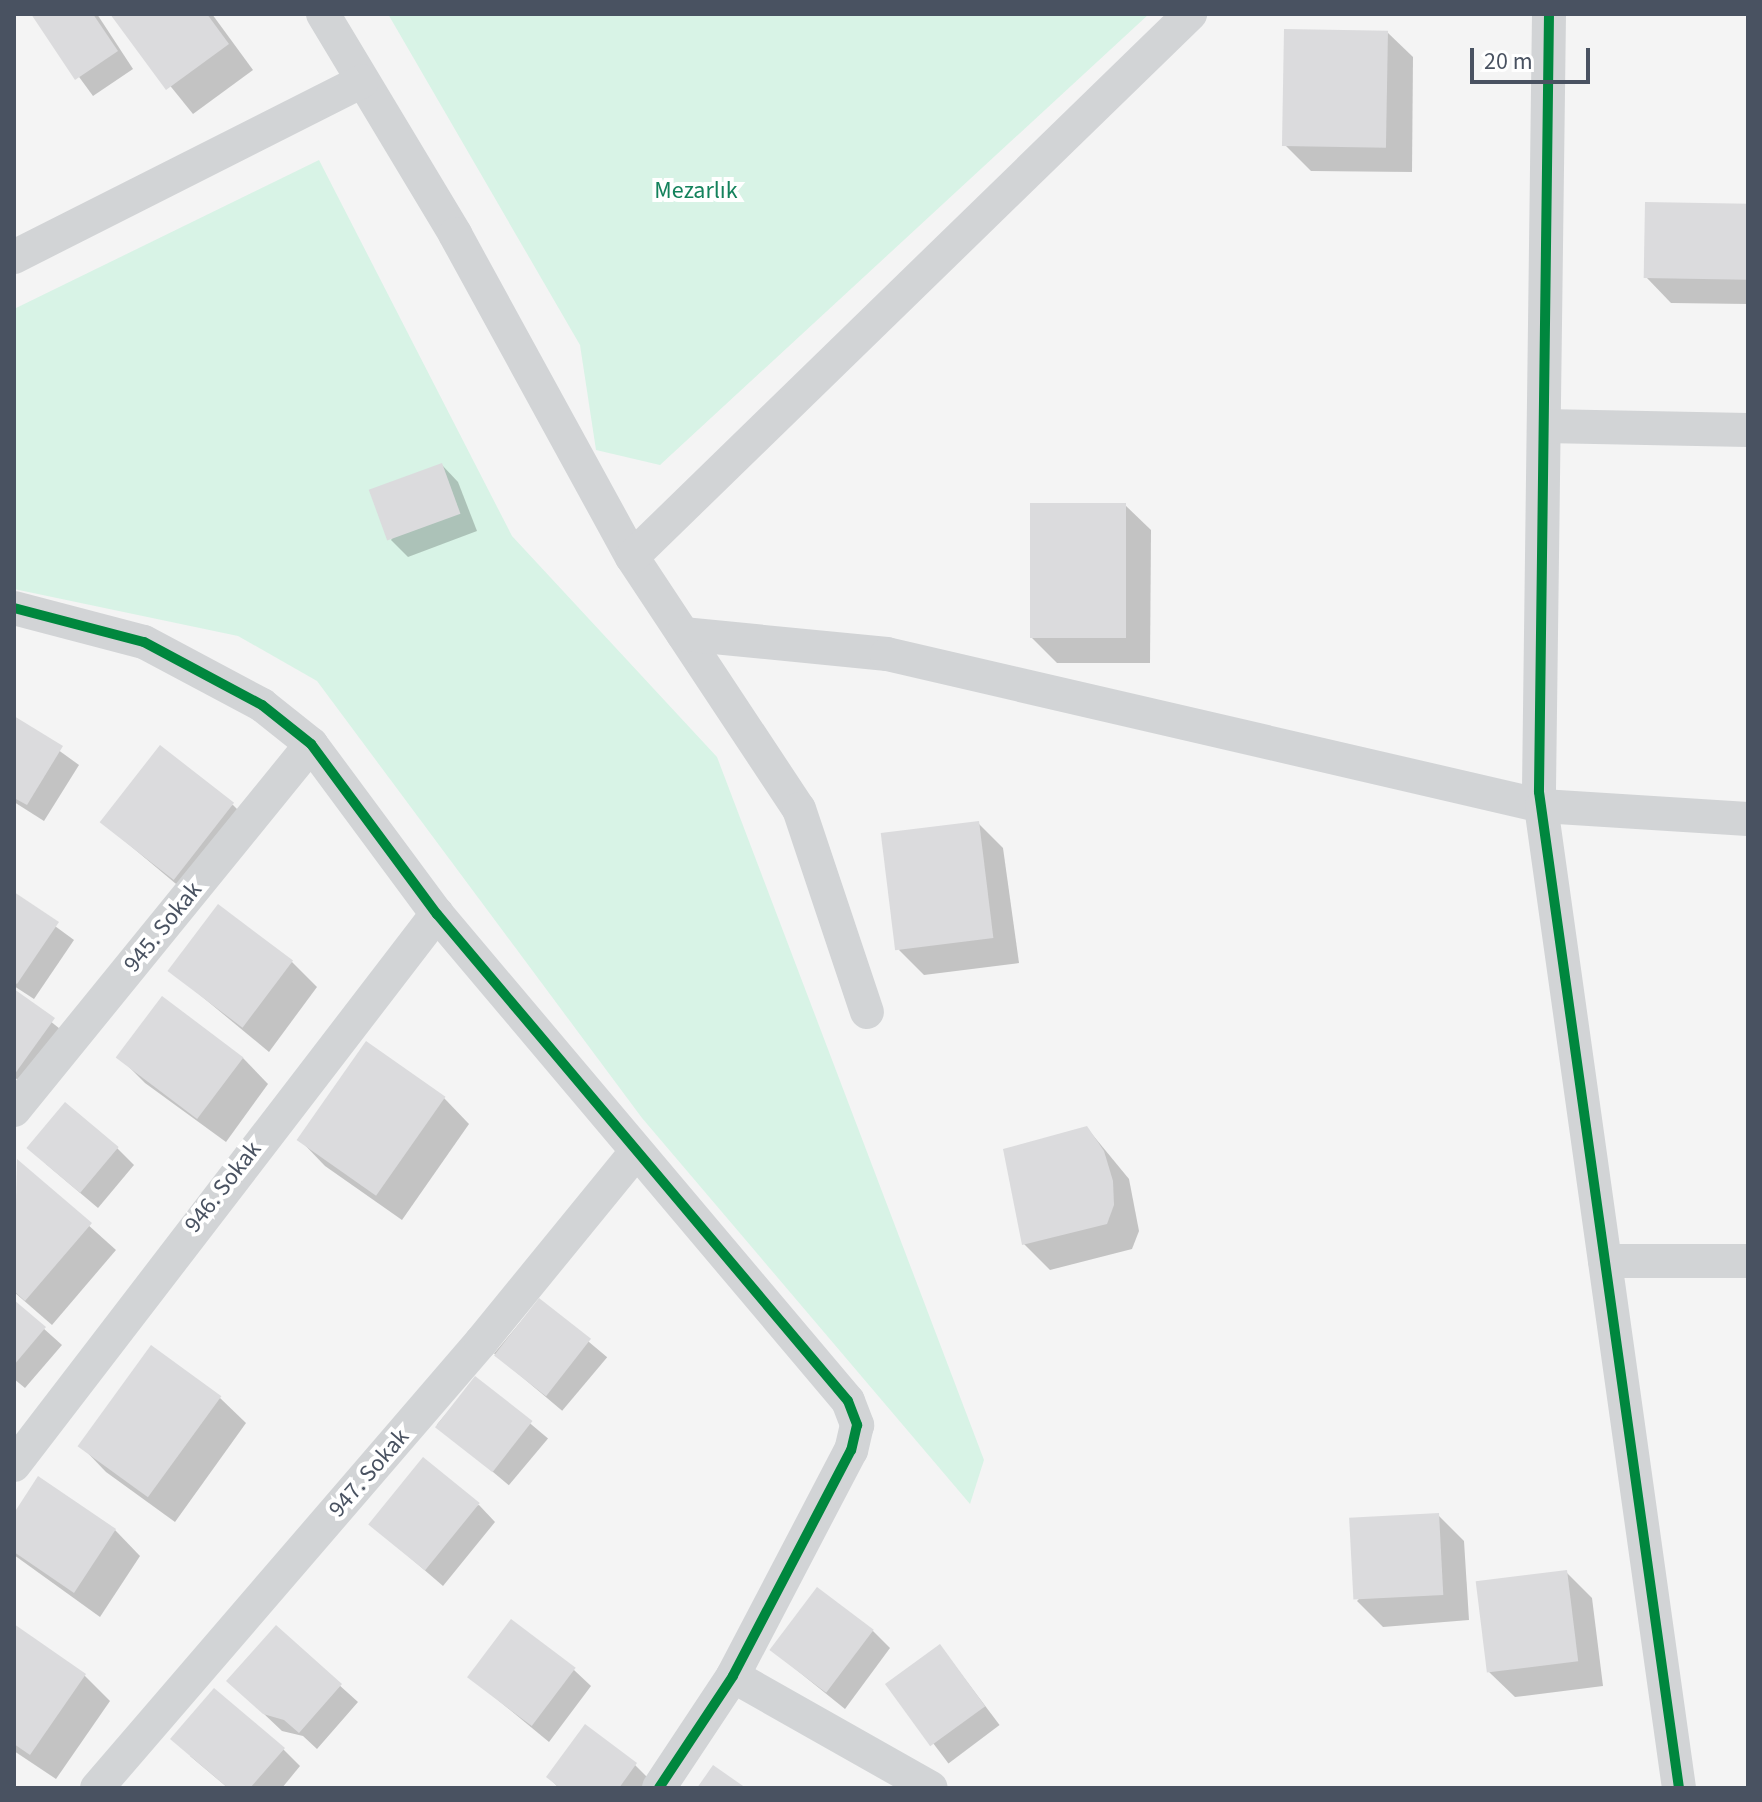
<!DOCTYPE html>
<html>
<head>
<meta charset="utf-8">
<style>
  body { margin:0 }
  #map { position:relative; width:1762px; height:1802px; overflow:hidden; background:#f4f4f4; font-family:"Source Sans 3",sans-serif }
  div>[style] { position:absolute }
  .green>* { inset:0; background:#d8f3e6 }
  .shadow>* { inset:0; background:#0003; transform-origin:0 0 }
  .building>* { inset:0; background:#dbdbdd; transform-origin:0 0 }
  .minor>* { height:34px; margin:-17px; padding:0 17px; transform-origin:17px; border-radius:17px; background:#d2d4d6 }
  .cycleway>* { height:10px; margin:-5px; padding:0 5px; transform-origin:5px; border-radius:5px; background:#00873e }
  span { translate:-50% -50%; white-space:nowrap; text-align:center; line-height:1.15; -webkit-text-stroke:8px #fff; paint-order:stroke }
  .park-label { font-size:24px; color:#14825c }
  .street-label { font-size:24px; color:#495261 }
  .frame { position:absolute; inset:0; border:16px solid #495261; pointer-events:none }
  .scale { position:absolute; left:1470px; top:48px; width:120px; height:36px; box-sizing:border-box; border:4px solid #495261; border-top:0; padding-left:10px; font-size:24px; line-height:28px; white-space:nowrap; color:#495261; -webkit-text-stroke:6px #fff; paint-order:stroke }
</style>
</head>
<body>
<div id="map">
  <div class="green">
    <div style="clip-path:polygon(388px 14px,1149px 14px,660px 465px,596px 450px,580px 345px)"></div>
    <div style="clip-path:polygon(319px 160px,512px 536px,717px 757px,984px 1460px,970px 1504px,642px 1118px,317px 681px,238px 636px,14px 589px,14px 309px)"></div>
  </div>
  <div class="shadow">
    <div style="clip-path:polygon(33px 14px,97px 14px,133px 69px,93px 96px)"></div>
    <div style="clip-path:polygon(112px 14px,212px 14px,253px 70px,193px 114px)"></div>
    <div style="clip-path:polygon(1414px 14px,1519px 14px,1519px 16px)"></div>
    <div style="clip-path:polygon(1387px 32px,1413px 57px,1412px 172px,1311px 171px,1285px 145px)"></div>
    <div style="clip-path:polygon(1748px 207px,1748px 304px,1671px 303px,1646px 277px)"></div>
    <div style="clip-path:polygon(442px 465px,458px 482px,477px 531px,408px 557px,391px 540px)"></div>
    <div style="clip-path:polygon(1125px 505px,1151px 530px,1150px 663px,1057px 663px,1032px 638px)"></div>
    <div style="clip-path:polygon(14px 718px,79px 765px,44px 821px,14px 802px)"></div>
    <div style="clip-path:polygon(233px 805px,258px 830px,200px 904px,102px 822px)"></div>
    <div style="clip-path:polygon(978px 823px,1003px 848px,1019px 963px,924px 975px,899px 950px)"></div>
    <div style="clip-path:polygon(14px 896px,74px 940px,34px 999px,14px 986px)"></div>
    <div style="clip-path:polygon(292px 962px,317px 987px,269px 1052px,171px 971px)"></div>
    <div style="clip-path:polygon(14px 992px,70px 1037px,32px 1090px,14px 1077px)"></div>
    <div style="clip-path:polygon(119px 1057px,243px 1058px,268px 1084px,226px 1142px,145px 1083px)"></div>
    <div style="clip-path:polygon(444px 1098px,469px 1124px,402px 1220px,325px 1166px,300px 1140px)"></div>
    <div style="clip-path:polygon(1087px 1128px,1129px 1179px,1139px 1231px,1132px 1249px,1050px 1270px,1024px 1244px)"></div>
    <div style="clip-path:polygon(117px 1148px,134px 1165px,98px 1208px,46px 1164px)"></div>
    <div style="clip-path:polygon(18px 1162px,116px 1250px,52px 1325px,14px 1292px)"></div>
    <div style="left:539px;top:1300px;width:89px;height:70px;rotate:40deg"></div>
    <div style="clip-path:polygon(14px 1302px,62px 1345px,25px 1388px,14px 1379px)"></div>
    <div style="left:476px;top:1378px;width:94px;height:61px;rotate:40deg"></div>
    <div style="clip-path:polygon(220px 1398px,246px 1423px,175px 1522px,106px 1472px,81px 1446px)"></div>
    <div style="clip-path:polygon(479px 1505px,495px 1522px,443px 1586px,371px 1524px)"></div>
    <div style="clip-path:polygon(1438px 1515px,1464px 1541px,1469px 1620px,1383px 1627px,1357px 1601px)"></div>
    <div style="clip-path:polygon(14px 1516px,115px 1530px,140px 1556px,100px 1617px,14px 1555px)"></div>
    <div style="clip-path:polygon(1566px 1572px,1592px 1598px,1603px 1686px,1515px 1697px,1489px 1672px)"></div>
    <div style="clip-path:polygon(14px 1627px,84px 1675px,110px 1701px,56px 1779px,14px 1751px)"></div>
    <div style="clip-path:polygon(276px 1628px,358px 1702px,317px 1749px,303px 1736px,282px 1731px,246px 1697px)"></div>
    <div style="clip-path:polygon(873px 1631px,890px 1648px,845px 1709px,773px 1651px)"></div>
    <div style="left:940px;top:1646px;width:99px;height:64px;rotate:53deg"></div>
    <div style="clip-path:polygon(574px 1670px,591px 1686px,549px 1742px,470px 1677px)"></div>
    <div style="clip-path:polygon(283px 1749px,300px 1766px,282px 1788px,228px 1788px,190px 1756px)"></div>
    <div style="clip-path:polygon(635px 1765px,652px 1782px,648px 1788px,559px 1788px,548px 1777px)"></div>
  </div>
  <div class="building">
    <div style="clip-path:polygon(31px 14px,93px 14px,118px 51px,75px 80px)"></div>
    <div style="clip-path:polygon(110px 14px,207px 14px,229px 44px,166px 90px)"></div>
    <div style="left:1284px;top:29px;width:104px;height:117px;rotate:1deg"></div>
    <div style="left:1645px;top:202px;width:103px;height:76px;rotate:1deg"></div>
    <div style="left:442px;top:463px;width:54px;height:78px;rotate:70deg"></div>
    <div style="left:1030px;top:503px;width:96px;height:135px"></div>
    <div style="clip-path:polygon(14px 716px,63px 746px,27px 805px,14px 798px)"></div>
    <div style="left:160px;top:745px;width:94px;height:98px;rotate:38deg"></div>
    <div style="left:979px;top:821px;width:118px;height:99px;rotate:83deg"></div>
    <div style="clip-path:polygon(14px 892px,59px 922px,17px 984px,14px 982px)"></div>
    <div style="left:218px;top:904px;width:94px;height:84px;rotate:37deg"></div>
    <div style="clip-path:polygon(14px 989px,55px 1018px,14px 1075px)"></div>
    <div style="left:162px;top:996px;width:102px;height:77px;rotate:37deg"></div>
    <div style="left:366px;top:1041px;width:97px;height:121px;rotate:35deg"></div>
    <div style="left:65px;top:1102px;width:70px;height:60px;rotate:40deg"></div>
    <div style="clip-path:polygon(1087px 1126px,1104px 1151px,1113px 1181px,1114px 1205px,1107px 1224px,1022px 1245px,1003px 1149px)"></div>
    <div style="clip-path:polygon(17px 1159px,92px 1223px,25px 1301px,14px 1291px)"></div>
    <div style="left:539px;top:1298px;width:66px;height:73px;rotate:38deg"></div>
    <div style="clip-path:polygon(14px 1300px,46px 1327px,14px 1365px)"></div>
    <div style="left:151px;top:1345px;width:87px;height:125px;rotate:36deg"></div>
    <div style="left:475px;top:1376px;width:73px;height:65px;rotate:38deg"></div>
    <div style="left:423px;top:1457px;width:73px;height:87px;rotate:39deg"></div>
    <div style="clip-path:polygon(38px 1476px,116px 1529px,74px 1593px,14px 1552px,14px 1513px)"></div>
    <div style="left:1439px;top:1513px;width:82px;height:90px;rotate:87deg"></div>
    <div style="left:1567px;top:1570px;width:92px;height:92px;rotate:83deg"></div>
    <div style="left:817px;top:1587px;width:71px;height:79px;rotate:37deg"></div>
    <div style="left:511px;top:1619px;width:81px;height:73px;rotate:37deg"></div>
    <div style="clip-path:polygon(14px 1624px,86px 1674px,30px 1755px,14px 1744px)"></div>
    <div style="clip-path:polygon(276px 1625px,342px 1684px,299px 1733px,284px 1720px,263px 1714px,226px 1681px)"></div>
    <div style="left:940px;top:1644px;width:77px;height:68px;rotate:54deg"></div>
    <div style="clip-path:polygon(214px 1688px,285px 1748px,250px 1788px,228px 1788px,170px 1739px)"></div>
    <div style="clip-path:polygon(585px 1724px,637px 1763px,619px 1788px,560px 1788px,546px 1777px)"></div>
    <div style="clip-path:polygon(713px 1765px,746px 1788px,697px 1788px)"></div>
  </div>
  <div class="minor">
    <div style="left:323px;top:14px;width:257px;rotate:59deg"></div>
    <div style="left:455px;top:234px;width:368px;rotate:61.3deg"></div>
    <div style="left:632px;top:557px;width:302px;rotate:56.5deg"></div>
    <div style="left:799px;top:809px;width:214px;rotate:71.5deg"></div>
    <div style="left:1549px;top:14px;width:778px;rotate:90.74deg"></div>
    <div style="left:1539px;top:792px;width:1006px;rotate:82deg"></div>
    <div style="left:14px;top:257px;width:390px;rotate:-26.8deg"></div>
    <div style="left:1544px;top:426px;width:204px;rotate:1.1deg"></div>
    <div style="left:632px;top:557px;width:779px;rotate:-44.22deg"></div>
    <div style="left:14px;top:608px;width:134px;rotate:14.7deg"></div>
    <div style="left:144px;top:642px;width:134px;rotate:28.1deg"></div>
    <div style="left:262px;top:705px;width:63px;rotate:38.5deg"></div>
    <div style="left:311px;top:744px;width:212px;rotate:53.5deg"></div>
    <div style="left:437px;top:914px;width:637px;rotate:49.84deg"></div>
    <div style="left:848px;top:1401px;width:26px;rotate:69deg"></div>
    <div style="left:857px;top:1425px;width:26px;rotate:103deg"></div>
    <div style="left:851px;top:1450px;width:255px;rotate:117.6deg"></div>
    <div style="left:733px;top:1676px;width:134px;rotate:123.5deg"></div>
    <div style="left:683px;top:634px;width:205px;rotate:5.6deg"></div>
    <div style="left:887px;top:654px;width:672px;rotate:13.06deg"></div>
    <div style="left:1542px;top:806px;width:206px;rotate:3.6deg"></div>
    <div style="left:14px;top:1110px;width:471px;rotate:-50.9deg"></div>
    <div style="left:1605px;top:1261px;width:143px"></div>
    <div style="left:14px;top:1465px;width:695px;rotate:-52.49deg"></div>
    <div style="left:733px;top:1676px;width:227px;rotate:29.5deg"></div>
    <div style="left:97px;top:1788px;width:589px;rotate:-49.27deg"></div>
    <div style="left:481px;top:1342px;width:244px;rotate:-50.8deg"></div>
  </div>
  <div class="cycleway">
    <div style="left:1549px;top:14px;width:778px;rotate:90.74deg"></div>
    <div style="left:1539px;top:792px;width:1006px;rotate:82deg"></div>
    <div style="left:14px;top:608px;width:134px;rotate:14.7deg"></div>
    <div style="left:144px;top:642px;width:134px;rotate:28.1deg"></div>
    <div style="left:262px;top:705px;width:63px;rotate:38.5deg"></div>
    <div style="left:311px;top:744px;width:212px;rotate:53.5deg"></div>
    <div style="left:437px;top:914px;width:637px;rotate:49.84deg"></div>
    <div style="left:848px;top:1401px;width:26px;rotate:69deg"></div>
    <div style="left:857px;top:1425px;width:26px;rotate:103deg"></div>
    <div style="left:851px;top:1450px;width:255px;rotate:117.6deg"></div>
    <div style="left:733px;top:1676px;width:134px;rotate:123.5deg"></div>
  </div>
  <div class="park-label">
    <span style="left:696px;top:191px">Mezarlık</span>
  </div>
  <div class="street-label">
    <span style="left:163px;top:927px;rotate:-51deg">945. Sokak</span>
    <span style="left:223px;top:1187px;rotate:-52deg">946. Sokak</span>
    <span style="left:369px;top:1473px;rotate:-49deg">947. Sokak</span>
  </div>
  <div class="frame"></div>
  <div class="scale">20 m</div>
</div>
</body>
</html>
